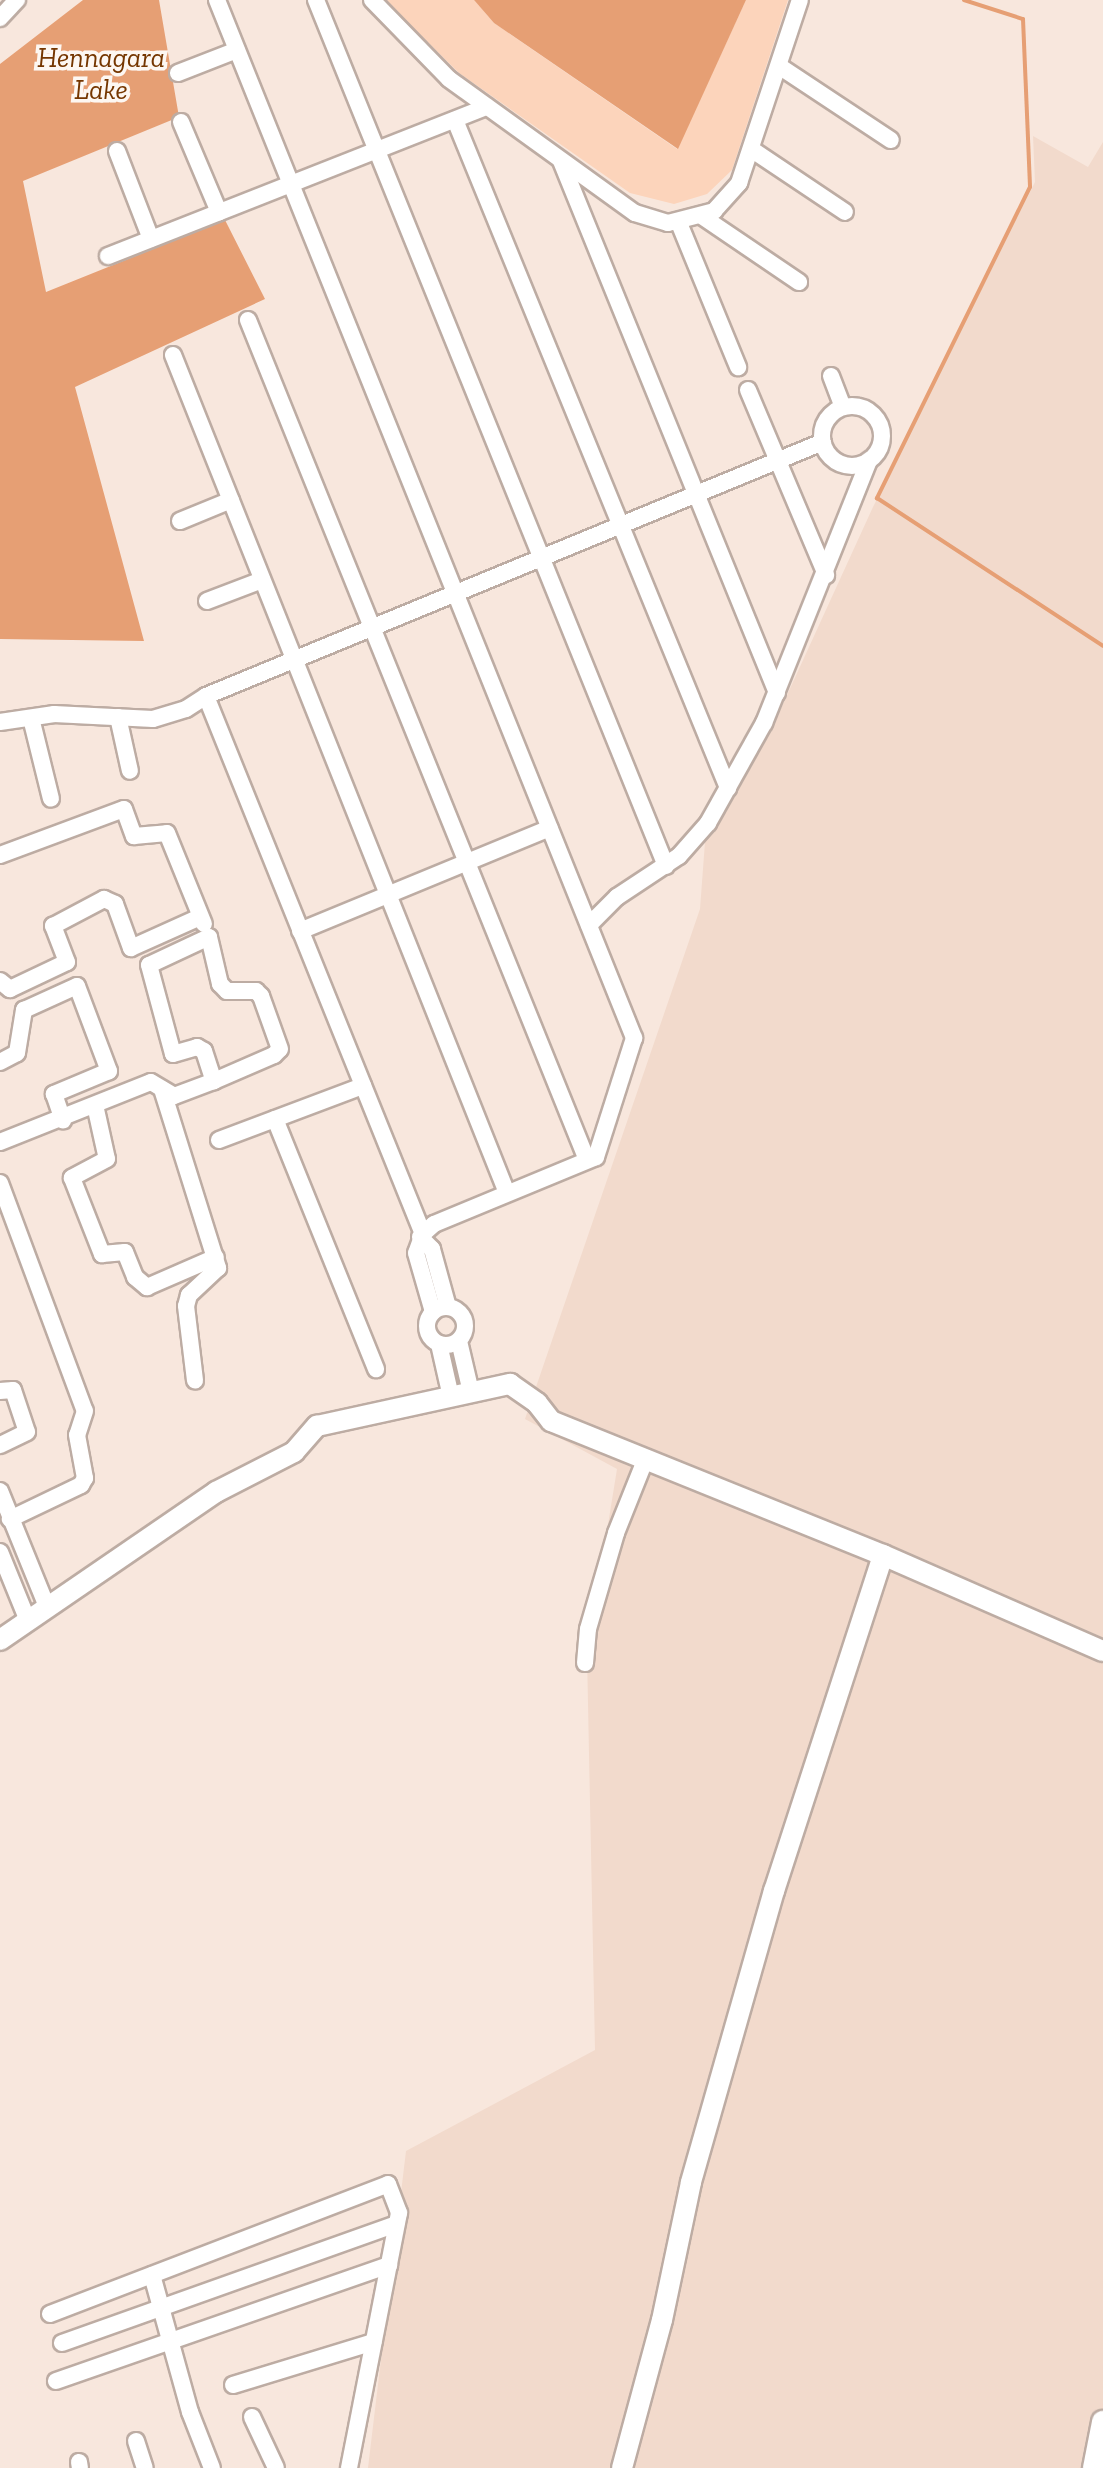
<!DOCTYPE html>
<html>
<head>
<meta charset="utf-8">
<style>
  body { margin:0 }
  #map { position:relative; width:1103px; height:2468px; overflow:hidden; background:#f8e7dd; font-family:"Zilla Slab",serif }
  div>[style] { position:absolute }
  .built>* { inset:0; background:#f2dacc }
  .green>* { inset:0; background:#fcd4bb }
  .water>* { inset:0; background:#e69f74 }
  .stream>* { height:4px; margin:-2px; padding:0 2px; transform-origin:2px; border-radius:2px; background:#e69f74 }
  .roads { filter:drop-shadow(2px 0 #bdaca3) drop-shadow(-2px 0 #bdaca3) drop-shadow(0 2px #bdaca3) drop-shadow(0 -2px #bdaca3) }
  .minor>* { height:16px; margin:-8px; padding:0 8px; transform-origin:8px; border-radius:8px; background:#fff }
  .minor>.ring { margin:-8px; padding:0; box-sizing:content-box; background:none; border:16px solid #fff; border-radius:50% }
  .tertiary>* { height:20px; margin:-10px; padding:0 10px; transform-origin:10px; border-radius:10px; background:#fff }
  .secondary>* { height:22px; margin:-11px; padding:0 11px; transform-origin:11px; border-radius:11px; background:#fff }
  span { translate:-50% -50%; white-space:nowrap; text-align:center; line-height:1.15; -webkit-text-stroke:7px #fdf7f2; paint-order:stroke }
  .water-label { font-size:28px; color:#753600; font-style:italic }
</style>
</head>
<body>
<div id="map">
  <div class="built">
    <div style="clip-path:polygon(1033px 136px,1088px 167px,1103px 142px,1103px 2468px,368px 2468px,406px 2151px,595px 2050px,587px 1654px,617px 1469px,525px 1419px,700px 909px,705px 842px,777px 717px,873px 507px,1035px 182px)"></div>
  </div>
  <div class="green">
    <div style="clip-path:polygon(385px 0,474px 0,494px 23px,677px 149px,746px 0,788px 0,732px 170px,707px 194px,674px 204px,630px 193px,459px 73px)"></div>
  </div>
  <div class="water">
    <div style="clip-path:polygon(83px 0,159px 0,179px 117px,23px 181px,46px 292px,225px 220px,265px 299px,75px 387px,144px 641px,0 639px,0 64px)"></div>
    <div style="clip-path:polygon(474px 0,746px 0,678px 149px,494px 23px)"></div>
  </div>
  <div class="stream">
    <div style="left:964px;top:0;width:62px;rotate:17.9deg"></div>
    <div style="left:1023px;top:19px;width:168px;rotate:87.6deg"></div>
    <div style="left:1030px;top:187px;width:347px;rotate:116.2deg"></div>
    <div style="left:877px;top:498px;width:270px;rotate:33.2deg"></div>
  </div>
  <div class="roads">
    <div class="minor">
      <div style="left:217px;top:0;width:1119px;rotate:68.11deg"></div>
      <div style="left:634px;top:1038px;width:125px;rotate:107.7deg"></div>
      <div style="left:596px;top:1157px;width:175px;rotate:157.5deg"></div>
      <div style="left:434px;top:1224px;width:15px;rotate:138deg"></div>
      <div style="left:423px;top:1234px;width:20px;rotate:110deg"></div>
      <div style="left:416px;top:1253px;width:61px;rotate:73.9deg"></div>
      <div style="left:316px;top:0;width:934px;rotate:67.99deg"></div>
      <div style="left:372px;top:0;width:110px;rotate:45.7deg"></div>
      <div style="left:449px;top:79px;width:229px;rotate:35.8deg"></div>
      <div style="left:635px;top:213px;width:34px;rotate:17deg"></div>
      <div style="left:668px;top:223px;width:48px;rotate:-14.6deg"></div>
      <div style="left:714px;top:211px;width:38px;rotate:-48deg"></div>
      <div style="left:739px;top:183px;width:193px;rotate:-71.6deg"></div>
      <div style="left:0;top:18px;width:25px;rotate:-47deg"></div>
      <div style="left:779px;top:66px;width:134px;rotate:33.5deg"></div>
      <div style="left:178px;top:73px;width:63px;rotate:-21.3deg"></div>
      <div style="left:455px;top:120px;width:722px;rotate:67.77deg"></div>
      <div style="left:181px;top:122px;width:98px;rotate:67.1deg"></div>
      <div style="left:751px;top:149px;width:113px;rotate:33.8deg"></div>
      <div style="left:117px;top:151px;width:94px;rotate:68.9deg"></div>
      <div style="left:561px;top:161px;width:574px;rotate:67.9deg"></div>
      <div style="left:703px;top:217px;width:116px;rotate:34.1deg"></div>
      <div style="left:679px;top:223px;width:156px;rotate:67.7deg"></div>
      <div style="left:108px;top:256px;width:407px;rotate:-21.5deg"></div>
      <div style="left:248px;top:320px;width:906px;rotate:68.02deg"></div>
      <div style="left:173px;top:355px;width:902px;rotate:68.27deg"></div>
      <div style="left:831px;top:376px;width:33px;rotate:69deg"></div>
      <div style="left:748px;top:390px;width:201px;rotate:67.1deg"></div>
      <div class="ring" style="left:822px;top:406px;width:44px;height:44px"></div>
      <div style="left:180px;top:521px;width:55px;rotate:-22.4deg"></div>
      <div style="left:207px;top:601px;width:59px;rotate:-20.9deg"></div>
      <div style="left:118px;top:717px;width:55px;rotate:77.5deg"></div>
      <div style="left:31px;top:718px;width:83px;rotate:76.1deg"></div>
      <div style="left:0;top:722px;width:55px;rotate:-8.4deg"></div>
      <div style="left:54px;top:714px;width:99px;rotate:2.9deg"></div>
      <div style="left:153px;top:719px;width:34px;rotate:-17deg"></div>
      <div style="left:186px;top:709px;width:24px;rotate:-33deg"></div>
      <div style="left:0;top:855px;width:132px;rotate:-20.4deg"></div>
      <div style="left:124px;top:809px;width:29px;rotate:70deg"></div>
      <div style="left:134px;top:836px;width:33px;rotate:-5deg"></div>
      <div style="left:167px;top:833px;width:98px;rotate:67.9deg"></div>
      <div style="left:589px;top:925px;width:40px;rotate:-45deg"></div>
      <div style="left:617px;top:897px;width:74px;rotate:-33.5deg"></div>
      <div style="left:679px;top:856px;width:44px;rotate:-48.7deg"></div>
      <div style="left:708px;top:823px;width:115px;rotate:-60.8deg"></div>
      <div style="left:764px;top:723px;width:283px;rotate:-68.2deg"></div>
      <div style="left:300px;top:931px;width:270px;rotate:-22.4deg"></div>
      <div style="left:0;top:981px;width:13px;rotate:39deg"></div>
      <div style="left:10px;top:989px;width:63px;rotate:-25.3deg"></div>
      <div style="left:67px;top:962px;width:39px;rotate:-111deg"></div>
      <div style="left:53px;top:926px;width:58px;rotate:-27.9deg"></div>
      <div style="left:104px;top:899px;width:12px;rotate:24deg"></div>
      <div style="left:115px;top:904px;width:47px;rotate:70deg"></div>
      <div style="left:131px;top:948px;width:76px;rotate:-24.2deg"></div>
      <div style="left:0;top:1062px;width:19px;rotate:-28deg"></div>
      <div style="left:17px;top:1053px;width:44px;rotate:-80.8deg"></div>
      <div style="left:24px;top:1010px;width:58px;rotate:-24.4deg"></div>
      <div style="left:77px;top:986px;width:91px;rotate:69.4deg"></div>
      <div style="left:109px;top:1071px;width:60px;rotate:157.3deg"></div>
      <div style="left:54px;top:1094px;width:28px;rotate:71deg"></div>
      <div style="left:162px;top:1089px;width:188px;rotate:72.6deg"></div>
      <div style="left:218px;top:1268px;width:40px;rotate:137deg"></div>
      <div style="left:189px;top:1295px;width:11px;rotate:105deg"></div>
      <div style="left:186px;top:1306px;width:75px;rotate:83.1deg"></div>
      <div style="left:95px;top:1105px;width:55px;rotate:77.5deg"></div>
      <div style="left:107px;top:1159px;width:40px;rotate:152deg"></div>
      <div style="left:72px;top:1178px;width:82px;rotate:68.5deg"></div>
      <div style="left:102px;top:1254px;width:23px;rotate:-5deg"></div>
      <div style="left:125px;top:1252px;width:27px;rotate:68deg"></div>
      <div style="left:135px;top:1277px;width:16px;rotate:40deg"></div>
      <div style="left:147px;top:1287px;width:75px;rotate:-23.5deg"></div>
      <div style="left:275px;top:1119px;width:270px;rotate:68deg"></div>
      <div style="left:219px;top:1140px;width:154px;rotate:-20.6deg"></div>
      <div style="left:0;top:1142px;width:162px;rotate:-21.7deg"></div>
      <div style="left:151px;top:1082px;width:27px;rotate:31deg"></div>
      <div style="left:174px;top:1096px;width:43px;rotate:-20.6deg"></div>
      <div style="left:214px;top:1081px;width:65px;rotate:-23.4deg"></div>
      <div style="left:274px;top:1055px;width:8px;rotate:-45deg"></div>
      <div style="left:280px;top:1049px;width:56px;rotate:-109.7deg"></div>
      <div style="left:261px;top:996px;width:7px;rotate:-135deg"></div>
      <div style="left:256px;top:991px;width:29px;rotate:180deg"></div>
      <div style="left:227px;top:991px;width:10px;rotate:-135deg"></div>
      <div style="left:220px;top:984px;width:48px;rotate:-103.2deg"></div>
      <div style="left:209px;top:937px;width:66px;rotate:155deg"></div>
      <div style="left:149px;top:965px;width:92px;rotate:74.9deg"></div>
      <div style="left:173px;top:1054px;width:25px;rotate:-16deg"></div>
      <div style="left:197px;top:1047px;width:8px;rotate:30deg"></div>
      <div style="left:204px;top:1051px;width:32px;rotate:72deg"></div>
      <div style="left:0;top:1183px;width:243px;rotate:69.6deg"></div>
      <div style="left:85px;top:1411px;width:25px;rotate:108deg"></div>
      <div style="left:77px;top:1435px;width:44px;rotate:79.5deg"></div>
      <div style="left:85px;top:1478px;width:8px;rotate:120deg"></div>
      <div style="left:81px;top:1485px;width:79px;rotate:154.4deg"></div>
      <div style="left:423px;top:1234px;width:580px;rotate:-111.97deg"></div>
      <div style="left:206px;top:696px;width:667px;rotate:-22.38deg"></div>
      <div style="left:420px;top:1237px;width:17px;rotate:45deg"></div>
      <div style="left:432px;top:1249px;width:60px;rotate:74.6deg"></div>
      <div class="ring" style="left:427px;top:1307px;width:22px;height:22px"></div>
      <div style="left:459px;top:1341px;width:52px;rotate:76.8deg"></div>
      <div style="left:439px;top:1344px;width:54px;rotate:77.2deg"></div>
      <div style="left:0;top:1391px;width:13px;rotate:-4deg"></div>
      <div style="left:13px;top:1390px;width:44px;rotate:71.6deg"></div>
      <div style="left:27px;top:1432px;width:30px;rotate:154deg"></div>
      <div style="left:0;top:1491px;width:125px;rotate:67.9deg"></div>
      <div style="left:0;top:1552px;width:74px;rotate:67.9deg"></div>
      <div style="left:585px;top:1663px;width:34px;rotate:-85deg"></div>
      <div style="left:588px;top:1629px;width:100px;rotate:-73.7deg"></div>
      <div style="left:616px;top:1533px;width:81px;rotate:-68.2deg"></div>
      <div style="left:152px;top:2275px;width:142px;rotate:74.5deg"></div>
      <div style="left:190px;top:2412px;width:60px;rotate:68.6deg"></div>
      <div style="left:50px;top:2314px;width:362px;rotate:-21deg"></div>
      <div style="left:388px;top:2184px;width:31px;rotate:69deg"></div>
      <div style="left:399px;top:2213px;width:260px;rotate:101.1deg"></div>
      <div style="left:62px;top:2343px;width:355px;rotate:-19.6deg"></div>
      <div style="left:56px;top:2381px;width:353px;rotate:-19.2deg"></div>
      <div style="left:233px;top:2385px;width:147px;rotate:-17deg"></div>
      <div style="left:252px;top:2417px;width:56px;rotate:64.8deg"></div>
      <div style="left:136px;top:2441px;width:28px;rotate:72deg"></div>
      <div style="left:79px;top:2462px;width:6px;rotate:81deg"></div>
    </div>
    <div class="tertiary">
      <div style="left:0;top:1640px;width:262px;rotate:-34.4deg"></div>
      <div style="left:216px;top:1492px;width:88px;rotate:-27.1deg"></div>
      <div style="left:294px;top:1452px;width:35px;rotate:-49deg"></div>
      <div style="left:317px;top:1426px;width:198px;rotate:-12.3deg"></div>
      <div style="left:510px;top:1384px;width:33px;rotate:35deg"></div>
      <div style="left:537px;top:1403px;width:23px;rotate:52deg"></div>
      <div style="left:551px;top:1421px;width:358px;rotate:22deg"></div>
      <div style="left:883px;top:1555px;width:240px;rotate:23.6deg"></div>
      <div style="left:622px;top:2468px;width:153px;rotate:-74.9deg"></div>
      <div style="left:662px;top:2320px;width:141px;rotate:-78.1deg"></div>
      <div style="left:691px;top:2182px;width:303px;rotate:-74.1deg"></div>
      <div style="left:774px;top:1891px;width:353px;rotate:-72deg"></div>
    </div>
    <div class="secondary">
      <div style="left:1094px;top:2468px;width:47px;rotate:-78.9deg"></div>
    </div>
  </div>
  <div class="water-label">
    <span style="left:101px;top:74px">Hennagara<br>Lake</span>
  </div>
</div>
</body>
</html>
